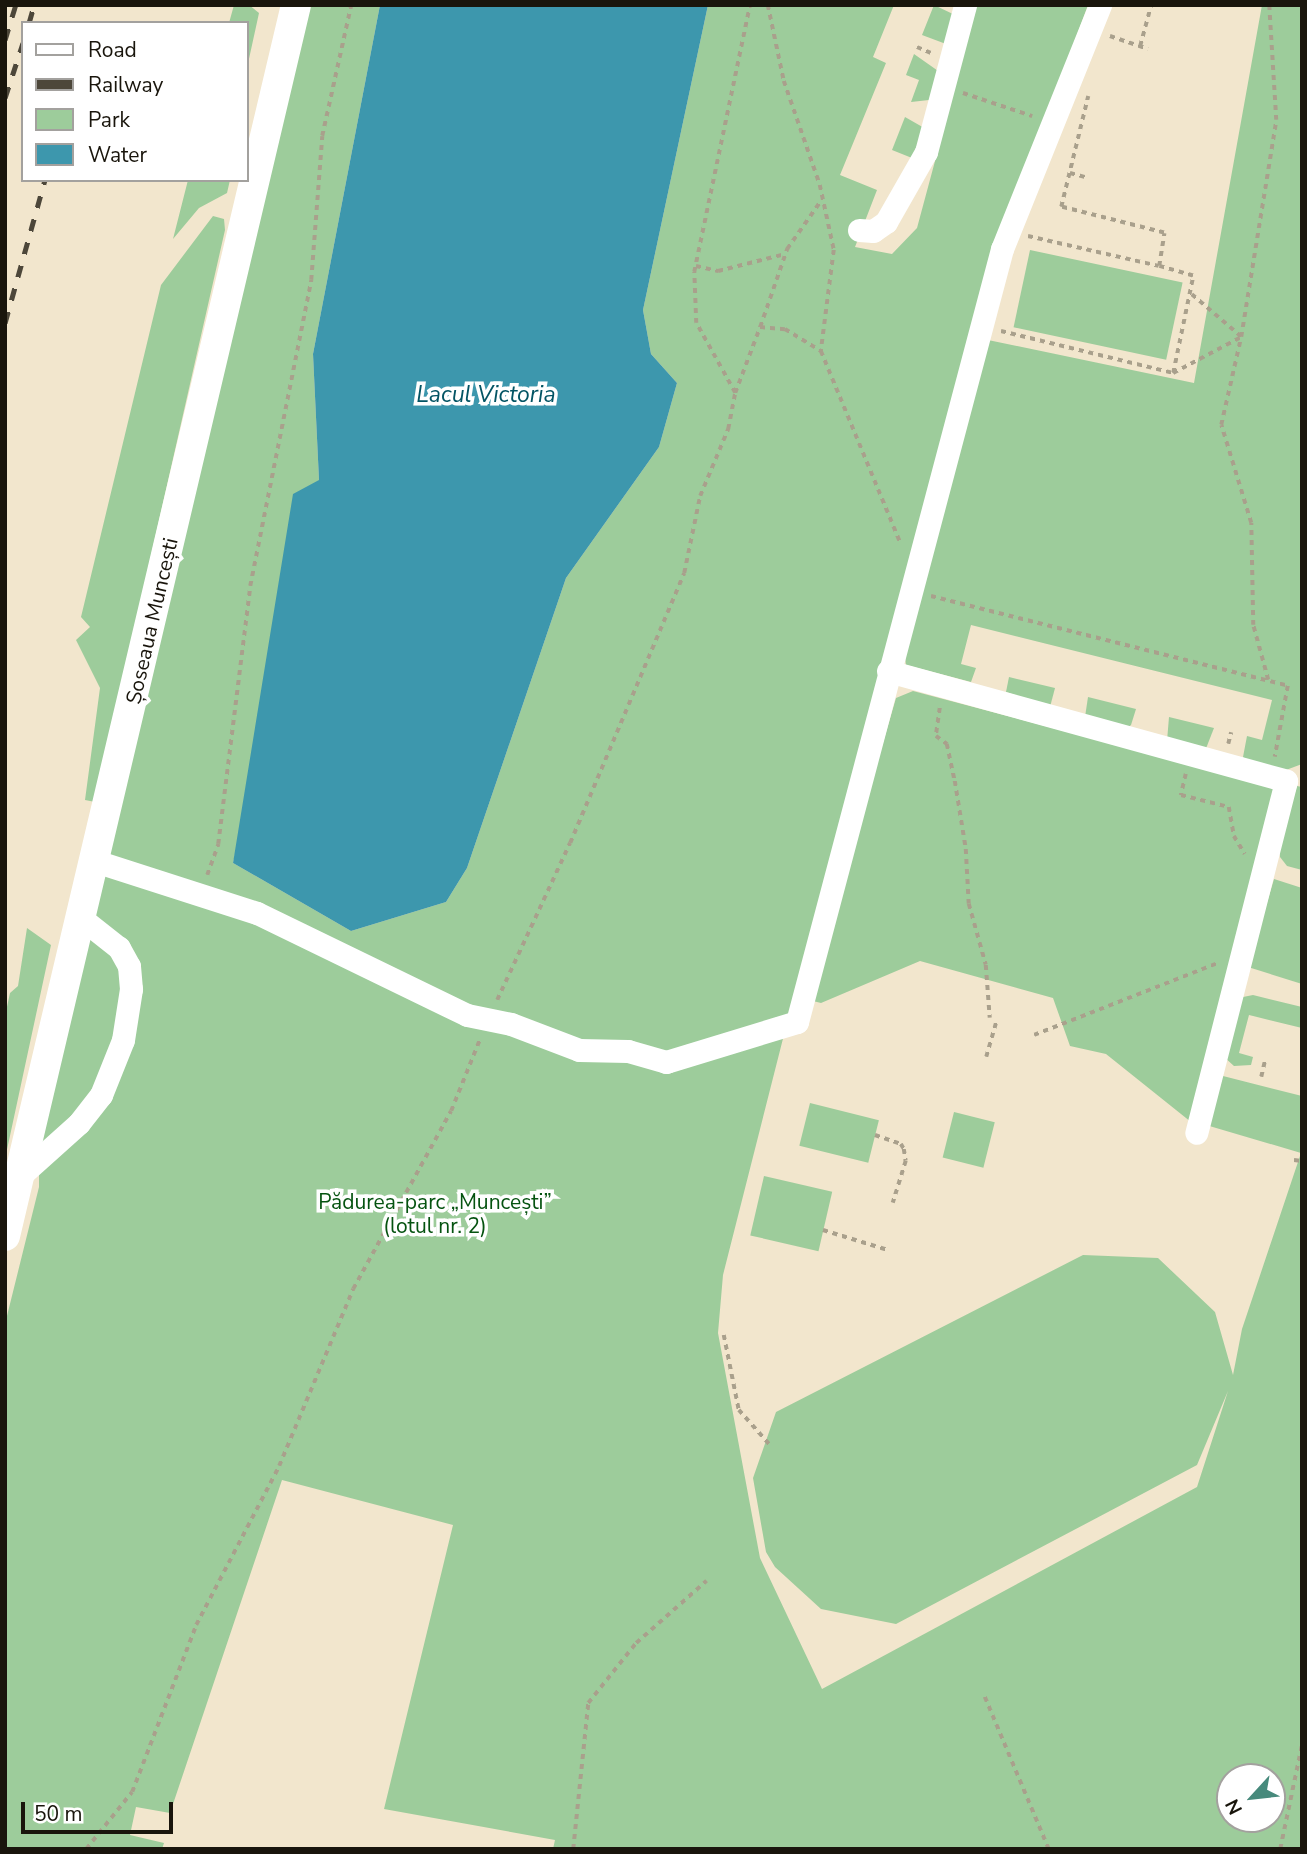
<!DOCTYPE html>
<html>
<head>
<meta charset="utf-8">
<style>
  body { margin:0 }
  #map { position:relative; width:1307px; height:1854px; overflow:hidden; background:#f2e6cd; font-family:"Nunito Sans",sans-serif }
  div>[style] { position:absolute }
  .green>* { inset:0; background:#9dcc9b; transform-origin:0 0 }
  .water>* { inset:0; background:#3d97ad }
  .path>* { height:3.5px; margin-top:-1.75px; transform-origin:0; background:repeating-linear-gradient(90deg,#a9a08c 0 5px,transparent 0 10px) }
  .minor>* { height:23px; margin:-11.5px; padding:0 11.5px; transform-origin:11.5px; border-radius:11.5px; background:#fff }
  .major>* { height:30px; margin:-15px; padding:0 15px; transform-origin:15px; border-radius:15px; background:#fff }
  .rail>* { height:5px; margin-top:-2.5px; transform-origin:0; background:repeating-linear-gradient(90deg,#4d473a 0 12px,transparent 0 24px) }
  span { translate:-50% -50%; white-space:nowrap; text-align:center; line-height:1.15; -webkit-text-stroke:7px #fff; paint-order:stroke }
  .street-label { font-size:21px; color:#19150c }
  .park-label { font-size:21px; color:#055310 }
  .water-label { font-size:23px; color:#035464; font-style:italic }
  .frame { position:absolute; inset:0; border:7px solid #19150c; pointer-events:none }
  .legend { position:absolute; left:21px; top:21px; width:228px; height:161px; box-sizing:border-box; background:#fff; border:2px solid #a3a19e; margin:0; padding:9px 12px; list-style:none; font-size:21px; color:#19150c }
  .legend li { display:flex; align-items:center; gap:14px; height:35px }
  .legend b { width:35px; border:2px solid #a3a19e }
  .north { position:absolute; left:1216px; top:1763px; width:70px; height:70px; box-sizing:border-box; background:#fff; border:2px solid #a3a19e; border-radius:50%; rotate:243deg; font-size:19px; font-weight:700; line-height:28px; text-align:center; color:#19150c }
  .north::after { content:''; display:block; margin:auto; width:24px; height:32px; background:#478a7c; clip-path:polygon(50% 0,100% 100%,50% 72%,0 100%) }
  .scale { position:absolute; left:21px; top:1802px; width:152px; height:32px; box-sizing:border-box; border:4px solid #19150c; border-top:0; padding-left:9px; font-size:21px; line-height:24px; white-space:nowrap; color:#19150c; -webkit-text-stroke:5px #fff; paint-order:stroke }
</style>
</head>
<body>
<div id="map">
  <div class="green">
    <div style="clip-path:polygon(234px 5px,249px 5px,259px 13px,247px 68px,247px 23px,229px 23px)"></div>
    <div style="clip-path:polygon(evenodd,310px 5px,380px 5px,313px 354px,319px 480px,233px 863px,351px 931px,446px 902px,467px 868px,566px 578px,659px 447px,677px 383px,651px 354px,643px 310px,708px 5px,894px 5px,873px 57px,886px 63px,840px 175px,877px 190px,855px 247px,892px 254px,917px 228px,977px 5px,1088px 5px,1026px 173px,789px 1015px,723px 1275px,718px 1333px,760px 1558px,822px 1689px,1197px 1487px,1228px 1391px,1197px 1465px,896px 1624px,821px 1609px,775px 1567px,766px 1552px,753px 1478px,776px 1412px,1083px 1255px,1158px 1258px,1215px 1312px,1233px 1375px,1242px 1329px,1301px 1153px,1206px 1125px,1216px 1081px,1223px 1076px,1302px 1096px,1302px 1849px,553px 1849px,555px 1840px,384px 1809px,453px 1525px,282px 1480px,170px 1813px,136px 1807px,130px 1835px,164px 1843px,162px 1849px,5px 1849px,5px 1324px,39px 1187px,39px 1141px,310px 5px,1230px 1777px,1272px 1777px,1272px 1819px,1230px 1819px,1230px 1777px)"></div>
    <div style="clip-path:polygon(934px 5px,955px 15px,946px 44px,922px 35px)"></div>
    <div style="clip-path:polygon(1262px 5px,1302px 5px,1302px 764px,1286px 770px,1248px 763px,1243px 757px,1247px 736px,1262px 740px,1272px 700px,971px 625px,961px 664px,976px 668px,971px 682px,906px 665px,905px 657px,988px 340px,1194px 383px)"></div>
    <div style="clip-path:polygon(914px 54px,941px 73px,929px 100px,911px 102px,919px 80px,906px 75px)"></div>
    <div style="clip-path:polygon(905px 117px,926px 129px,912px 158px,892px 150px)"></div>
    <div style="clip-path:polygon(188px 180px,230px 180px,227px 193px,199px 208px,173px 239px)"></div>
    <div style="clip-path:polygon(213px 216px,224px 219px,225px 230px,95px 802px,85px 800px,100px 688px,76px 640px,90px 627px,81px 617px,161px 285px)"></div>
    <div style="left:1030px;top:250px;width:156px;height:79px;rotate:12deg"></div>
    <div style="clip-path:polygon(1009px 677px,1055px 688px,1050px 707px,1006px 692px)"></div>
    <div style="clip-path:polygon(913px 691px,1275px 787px,1191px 1122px,1106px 1054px,1070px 1046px,1053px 998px,920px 961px,821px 1003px,813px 1001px,833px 915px,896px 698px)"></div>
    <div style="clip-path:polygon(1088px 697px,1136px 709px,1131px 725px,1125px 730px,1085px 717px)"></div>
    <div style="clip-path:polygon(1169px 717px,1214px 728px,1205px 751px,1167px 741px)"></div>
    <div style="clip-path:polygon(1297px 786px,1302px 787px,1302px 870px,1287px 866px,1280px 857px,1279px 846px)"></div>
    <div style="clip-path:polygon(1274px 879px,1302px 888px,1302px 984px,1248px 967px)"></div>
    <div style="clip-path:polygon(27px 928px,51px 945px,5px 1159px,5px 1016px,10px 993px,18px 986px)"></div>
    <div style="clip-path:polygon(1253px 995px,1302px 1007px,1302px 1028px,1249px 1015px,1239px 1053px,1253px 1057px,1251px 1065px,1234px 1066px,1224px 1057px,1236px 1005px,1243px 997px)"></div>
    <div style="left:810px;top:1103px;width:71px;height:44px;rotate:14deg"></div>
    <div style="left:954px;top:1112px;width:42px;height:47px;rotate:14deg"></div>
    <div style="left:764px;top:1176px;width:70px;height:61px;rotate:13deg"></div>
  </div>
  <div class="water">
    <div style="clip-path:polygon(380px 5px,708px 5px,643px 310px,651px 354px,677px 383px,659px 447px,566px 578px,467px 868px,446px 902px,351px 931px,233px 863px,293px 494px,319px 480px,313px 354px)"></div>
  </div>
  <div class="path">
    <div style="left:768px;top:5px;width:78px;rotate:78.1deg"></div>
    <div style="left:784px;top:81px;width:110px;rotate:70.9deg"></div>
    <div style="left:820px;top:185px;width:66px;rotate:77.8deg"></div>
    <div style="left:834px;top:250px;width:102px;rotate:97.3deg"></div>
    <div style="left:821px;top:351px;width:209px;rotate:67.5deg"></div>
    <div style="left:1110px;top:36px;width:40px;rotate:18.9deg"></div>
    <div style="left:1140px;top:46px;width:42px;rotate:-75deg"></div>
    <div style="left:917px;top:47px;width:15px;rotate:23deg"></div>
    <div style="left:963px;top:93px;width:73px;rotate:18.4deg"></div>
    <div style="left:1070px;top:173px;width:16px;rotate:15deg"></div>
    <div style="left:1028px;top:236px;width:134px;rotate:12.9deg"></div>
    <div style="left:696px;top:266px;width:23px;rotate:13deg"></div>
    <div style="left:718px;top:271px;width:69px;rotate:-14.2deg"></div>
    <div style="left:760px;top:327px;width:83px;rotate:-70.9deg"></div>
    <div style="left:787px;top:249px;width:57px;rotate:-54.9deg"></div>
    <div style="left:1001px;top:331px;width:177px;rotate:13.7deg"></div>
    <div style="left:1173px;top:373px;width:99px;rotate:-78.3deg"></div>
    <div style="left:1193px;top:276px;width:35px;rotate:-164deg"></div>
    <div style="left:1159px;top:266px;width:33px;rotate:-81deg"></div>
    <div style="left:1164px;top:233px;width:106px;rotate:-165.8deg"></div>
    <div style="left:1061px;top:207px;width:114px;rotate:-76.3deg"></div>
    <div style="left:1173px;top:373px;width:77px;rotate:-27.9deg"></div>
    <div style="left:1241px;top:337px;width:65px;rotate:-139.4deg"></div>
    <div style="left:735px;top:393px;width:80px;rotate:-119.1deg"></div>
    <div style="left:696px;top:323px;width:51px;rotate:-92.2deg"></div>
    <div style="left:694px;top:272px;width:273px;rotate:-78.2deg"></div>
    <div style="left:931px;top:596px;width:368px;rotate:14.1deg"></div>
    <div style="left:1288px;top:686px;width:72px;rotate:100.4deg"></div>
    <div style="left:1268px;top:680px;width:57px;rotate:-105.3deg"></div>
    <div style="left:1253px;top:625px;width:102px;rotate:-91.1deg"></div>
    <div style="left:1251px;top:523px;width:102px;rotate:-107deg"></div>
    <div style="left:1221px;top:425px;width:90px;rotate:-77.2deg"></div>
    <div style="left:1241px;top:337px;width:220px;rotate:-80.8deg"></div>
    <div style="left:1276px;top:120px;width:115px;rotate:-93.5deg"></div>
    <div style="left:940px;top:708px;width:28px;rotate:98deg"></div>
    <div style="left:936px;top:736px;width:14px;rotate:36deg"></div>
    <div style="left:947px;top:744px;width:38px;rotate:78deg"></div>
    <div style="left:955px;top:781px;width:69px;rotate:80.8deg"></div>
    <div style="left:966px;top:849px;width:55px;rotate:86.9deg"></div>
    <div style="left:969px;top:904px;width:63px;rotate:74.4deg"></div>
    <div style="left:986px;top:965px;width:53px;rotate:85.7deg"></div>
    <div style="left:1228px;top:744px;width:12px;rotate:-76deg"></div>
    <div style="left:1186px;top:774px;width:22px;rotate:103deg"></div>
    <div style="left:1181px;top:795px;width:49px;rotate:14deg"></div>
    <div style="left:1229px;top:807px;width:29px;rotate:80deg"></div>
    <div style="left:1234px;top:836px;width:21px;rotate:59deg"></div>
    <div style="left:207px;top:875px;width:33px;rotate:-70deg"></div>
    <div style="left:218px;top:844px;width:260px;rotate:-82.9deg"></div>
    <div style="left:250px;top:586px;width:312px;rotate:-78.7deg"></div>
    <div style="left:311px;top:280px;width:144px;rotate:-85.6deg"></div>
    <div style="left:322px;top:136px;width:134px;rotate:-77.5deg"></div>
    <div style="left:497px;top:1000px;width:173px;rotate:-65.1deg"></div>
    <div style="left:570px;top:843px;width:293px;rotate:-67.1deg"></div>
    <div style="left:684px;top:573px;width:79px;rotate:-78.3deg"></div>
    <div style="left:700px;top:496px;width:73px;rotate:-67.3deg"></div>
    <div style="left:728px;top:429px;width:37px;rotate:-79deg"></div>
    <div style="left:735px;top:393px;width:71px;rotate:-69.3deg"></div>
    <div style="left:760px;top:327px;width:25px;rotate:5deg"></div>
    <div style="left:785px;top:329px;width:42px;rotate:31.4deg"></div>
    <div style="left:1034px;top:1035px;width:198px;rotate:-21.4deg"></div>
    <div style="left:986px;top:1057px;width:37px;rotate:-74deg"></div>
    <div style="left:1261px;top:1077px;width:17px;rotate:-77deg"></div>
    <div style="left:875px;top:1135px;width:28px;rotate:19deg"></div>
    <div style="left:901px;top:1144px;width:6px;rotate:59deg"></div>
    <div style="left:904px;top:1149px;width:12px;rotate:81deg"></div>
    <div style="left:906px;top:1161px;width:44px;rotate:107.2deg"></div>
    <div style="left:1294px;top:1160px;width:8px;rotate:7deg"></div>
    <div style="left:823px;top:1230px;width:68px;rotate:17.1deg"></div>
    <div style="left:724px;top:1335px;width:76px;rotate:78.7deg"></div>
    <div style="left:739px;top:1410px;width:48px;rotate:48.4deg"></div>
    <div style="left:985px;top:1697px;width:165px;rotate:67.2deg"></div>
    <div style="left:86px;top:1849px;width:73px;rotate:-51.1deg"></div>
    <div style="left:132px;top:1792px;width:179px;rotate:-69deg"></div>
    <div style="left:196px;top:1625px;width:179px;rotate:-62.4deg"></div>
    <div style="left:279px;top:1466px;width:192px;rotate:-67.3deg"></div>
    <div style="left:353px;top:1289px;width:203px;rotate:-61.2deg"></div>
    <div style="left:451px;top:1111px;width:78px;rotate:-68.1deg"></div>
    <div style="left:573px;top:1849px;width:147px;rotate:-84.1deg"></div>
    <div style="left:588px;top:1703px;width:77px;rotate:-51.3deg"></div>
    <div style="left:636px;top:1643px;width:94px;rotate:-41.5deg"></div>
    <div style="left:1280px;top:1849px;width:107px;rotate:-78.2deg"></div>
  </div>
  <div class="minor">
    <div style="left:859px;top:230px;width:14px;rotate:4deg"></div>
    <div style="left:873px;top:231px;width:16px;rotate:-35deg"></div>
    <div style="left:886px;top:222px;width:81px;rotate:-60.3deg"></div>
    <div style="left:926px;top:152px;width:152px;rotate:-75.1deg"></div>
    <div style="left:888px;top:671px;width:413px;rotate:15.4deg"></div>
    <div style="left:1286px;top:781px;width:363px;rotate:104.3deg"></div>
    <div style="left:95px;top:861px;width:170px;rotate:17.8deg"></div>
    <div style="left:257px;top:913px;width:233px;rotate:25.9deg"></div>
    <div style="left:467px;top:1015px;width:45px;rotate:11.6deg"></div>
    <div style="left:511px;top:1024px;width:73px;rotate:20.9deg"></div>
    <div style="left:579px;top:1050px;width:49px;rotate:1.2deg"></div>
    <div style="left:628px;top:1051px;width:40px;rotate:16deg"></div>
    <div style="left:666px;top:1062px;width:137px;rotate:-17deg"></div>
    <div style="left:797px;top:1022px;width:800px;rotate:-75.15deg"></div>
    <div style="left:1002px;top:249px;width:263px;rotate:-68.1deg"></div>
    <div style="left:20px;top:1176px;width:79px;rotate:-41.9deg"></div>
    <div style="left:79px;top:1123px;width:36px;rotate:-52deg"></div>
    <div style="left:101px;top:1095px;width:59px;rotate:-68.2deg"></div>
    <div style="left:123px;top:1040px;width:52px;rotate:-81.1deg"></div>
    <div style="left:131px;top:989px;width:23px;rotate:-95deg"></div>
    <div style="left:129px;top:966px;width:21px;rotate:-119deg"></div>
    <div style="left:119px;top:948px;width:48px;rotate:-141.7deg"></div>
  </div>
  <div class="major">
    <div style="left:5px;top:1236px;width:1265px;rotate:-76.7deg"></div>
  </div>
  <div class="rail">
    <div style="left:29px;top:23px;width:19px;rotate:-74deg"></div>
    <div style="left:5px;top:40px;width:37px;rotate:-73deg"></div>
    <div style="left:5px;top:98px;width:58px;rotate:-71.9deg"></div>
    <div style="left:5px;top:323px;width:148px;rotate:-74.4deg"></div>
  </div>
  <div class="street-label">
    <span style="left:152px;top:621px;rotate:-77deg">Șoseaua Muncești</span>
  </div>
  <div class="park-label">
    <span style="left:435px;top:1214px">Pădurea-parc „Muncești”<br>(lotul nr. 2)</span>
  </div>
  <div class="water-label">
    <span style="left:486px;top:395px">Lacul Victoria</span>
  </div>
  <div class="frame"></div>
  <ul class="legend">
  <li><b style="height:9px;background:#fff"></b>Road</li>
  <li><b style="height:9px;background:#4d473a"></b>Railway</li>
  <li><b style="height:19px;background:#9dcc9b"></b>Park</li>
  <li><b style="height:19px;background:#3d97ad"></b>Water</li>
  </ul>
  <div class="north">N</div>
  <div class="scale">50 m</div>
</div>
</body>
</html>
